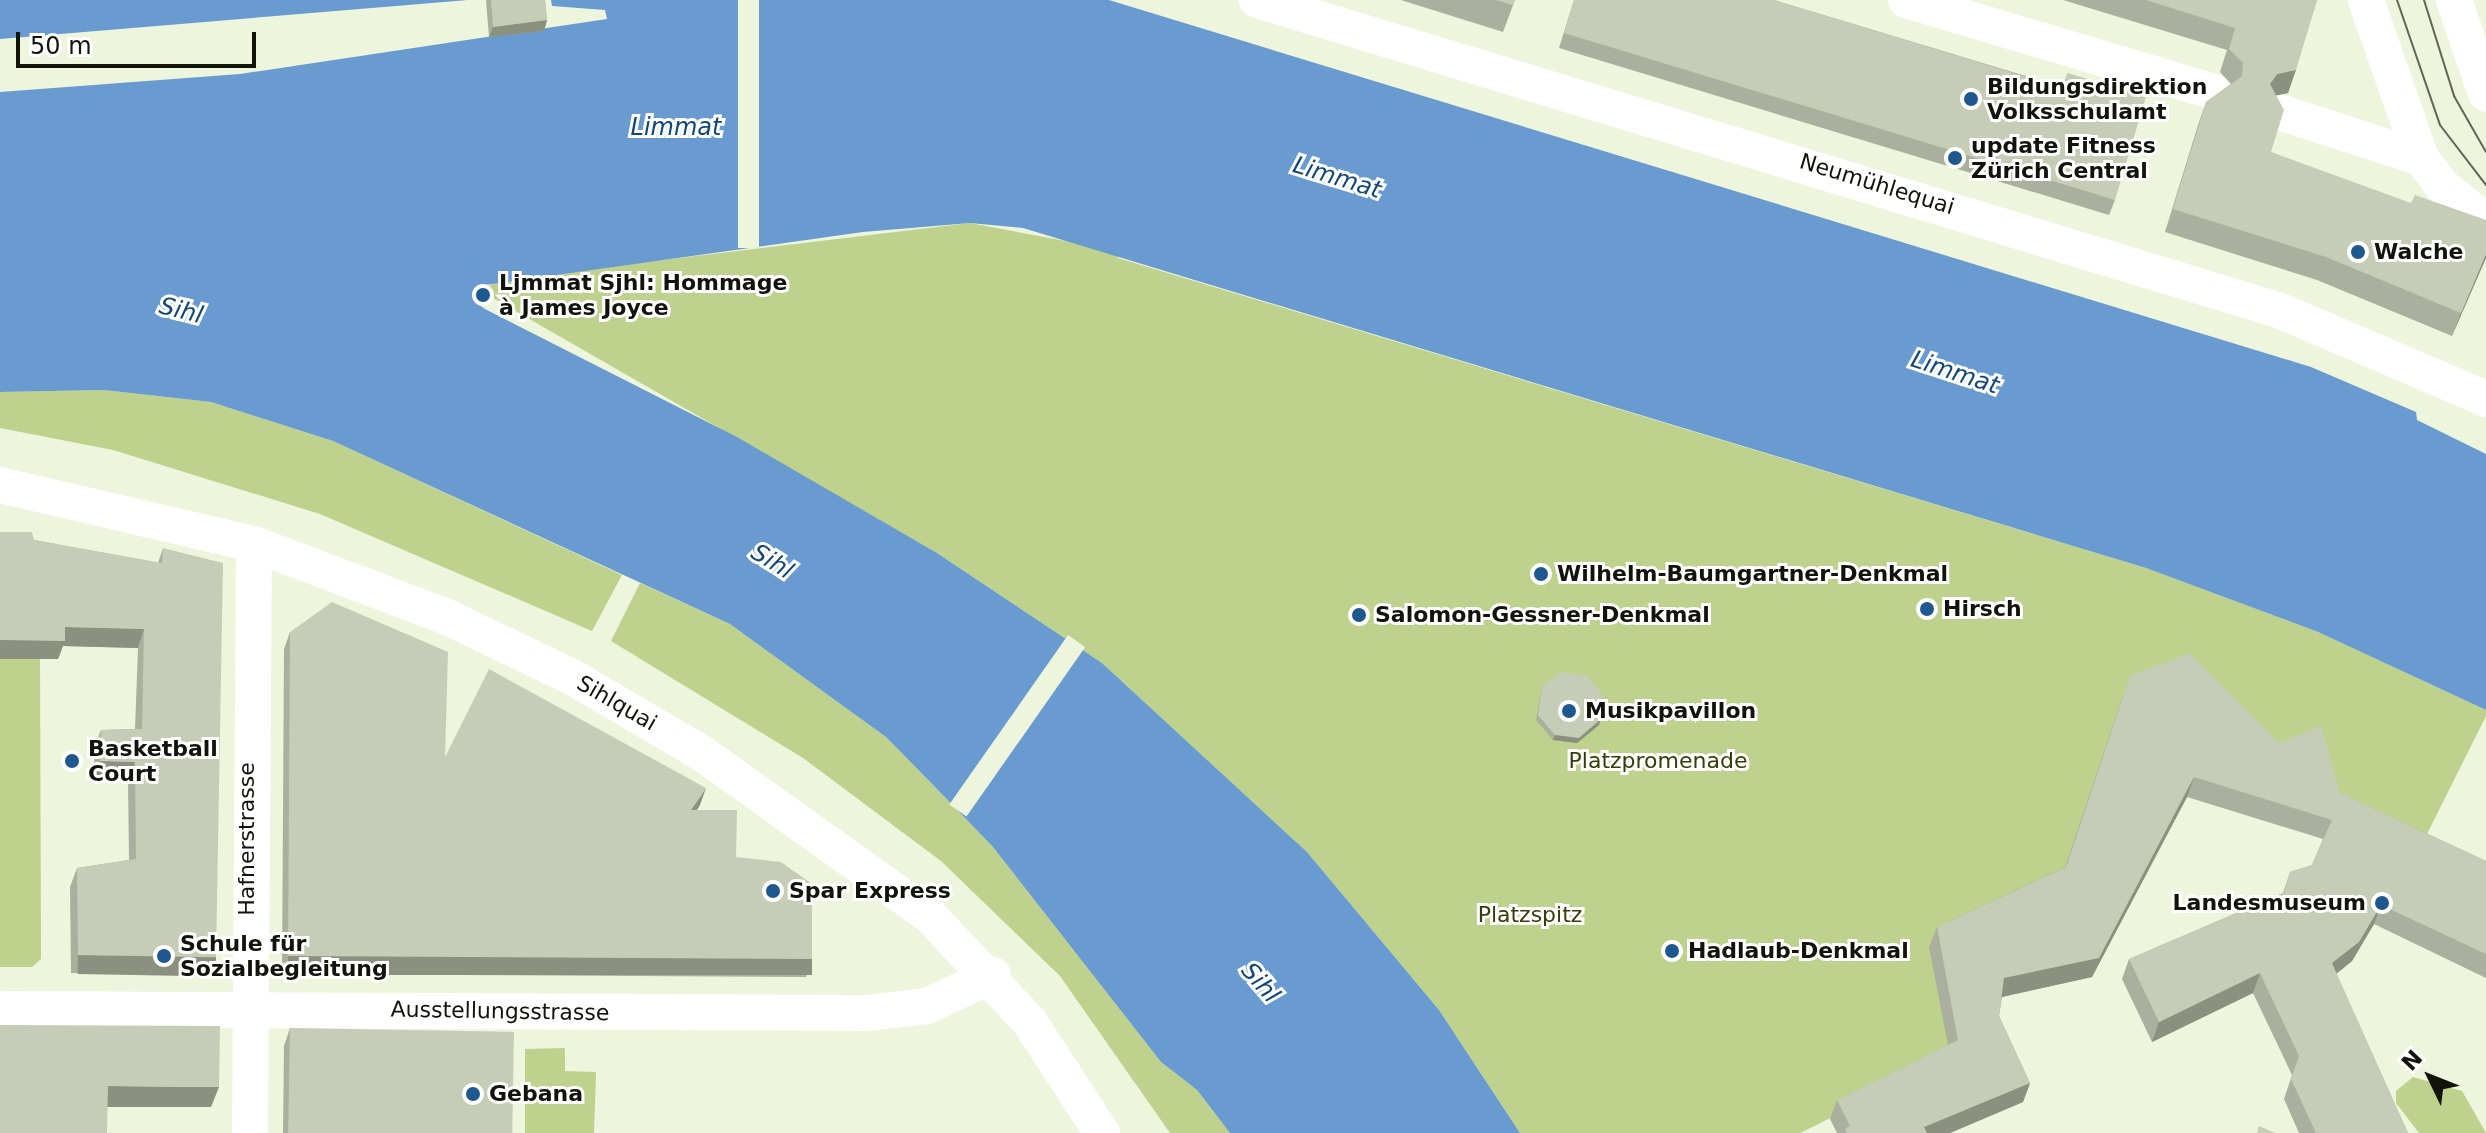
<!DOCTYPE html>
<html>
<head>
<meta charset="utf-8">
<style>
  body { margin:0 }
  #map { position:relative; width:2486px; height:1133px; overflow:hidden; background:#edf5dc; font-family:"DejaVu Sans",sans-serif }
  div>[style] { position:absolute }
  .green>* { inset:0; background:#bed18d }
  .water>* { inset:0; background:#699bd1 }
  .pier>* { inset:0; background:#edf5dc; transform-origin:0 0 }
  .minor>* { height:36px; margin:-18px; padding:0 18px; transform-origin:18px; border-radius:18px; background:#fff }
  .tram>* { height:2px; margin:-1px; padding:0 1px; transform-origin:1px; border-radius:1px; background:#616657 }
  .wall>* { inset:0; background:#aab09d }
  .shaded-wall>* { inset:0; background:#8b907f; transform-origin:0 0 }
  .building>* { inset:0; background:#c6cdb6; transform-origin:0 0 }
  .dots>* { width:22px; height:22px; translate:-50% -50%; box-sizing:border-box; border:4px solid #fff; border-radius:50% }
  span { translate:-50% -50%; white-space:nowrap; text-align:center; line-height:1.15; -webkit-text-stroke:6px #fff; paint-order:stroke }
  .poi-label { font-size:22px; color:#12140c; font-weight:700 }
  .left { translate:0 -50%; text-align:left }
  .right { translate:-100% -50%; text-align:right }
  .street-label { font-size:22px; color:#12140c }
  .park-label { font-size:22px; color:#353f09 }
  .water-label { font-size:24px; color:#114779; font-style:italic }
  .north { position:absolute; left:2390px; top:1037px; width:80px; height:80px; -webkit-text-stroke:6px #fff; paint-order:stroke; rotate:313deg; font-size:22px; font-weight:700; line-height:32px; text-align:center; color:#12140c }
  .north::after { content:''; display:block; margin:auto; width:28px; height:36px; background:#12140c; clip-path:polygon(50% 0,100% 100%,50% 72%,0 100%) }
  .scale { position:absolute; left:16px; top:32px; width:240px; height:36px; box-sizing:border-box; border:4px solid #12140c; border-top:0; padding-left:10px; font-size:24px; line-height:28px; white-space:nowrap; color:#12140c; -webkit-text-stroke:6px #fff; paint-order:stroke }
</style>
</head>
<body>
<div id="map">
  <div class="green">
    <div style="clip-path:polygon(970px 223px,1119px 251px,1118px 258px,2146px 568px,2318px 632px,2486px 710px,2486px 716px,2418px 852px,2272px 763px,2183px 673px,1951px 1059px,1800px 1133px,1520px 1133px,1439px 1010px,1307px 852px,1102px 663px,937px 553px,479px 290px,504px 279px)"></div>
    <div style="clip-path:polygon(104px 390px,211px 402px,333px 441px,622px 575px,592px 631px,320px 514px,113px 450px,0 428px,0 392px)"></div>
    <div style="clip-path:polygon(640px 583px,730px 624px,886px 737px,993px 847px,1161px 1062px,1197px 1090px,1230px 1133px,1170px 1133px,1060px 976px,941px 861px,803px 758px,611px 641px)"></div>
    <div style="clip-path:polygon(0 659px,40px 659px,41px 959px,32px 967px,0 967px)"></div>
    <div style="clip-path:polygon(565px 1048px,565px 1071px,596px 1072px,594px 1133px,525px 1133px,525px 1049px)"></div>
    <div style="clip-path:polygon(2413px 1077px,2462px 1091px,2486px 1133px,2419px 1133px,2396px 1103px,2396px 1091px)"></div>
  </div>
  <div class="water">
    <div style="clip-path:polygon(0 0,468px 0,0 39px)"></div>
    <div style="clip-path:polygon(551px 0,1109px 0,2311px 367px,2416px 412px,2417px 420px,2486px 454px,2486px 710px,2318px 632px,2146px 568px,1023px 228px,970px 223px,863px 232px,478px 286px,475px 302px,485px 309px,737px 437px,937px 553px,1102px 663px,1307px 852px,1439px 1010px,1520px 1133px,1230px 1133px,1197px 1090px,1161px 1062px,993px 847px,933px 785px,886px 737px,730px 624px,333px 441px,211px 402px,104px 390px,0 392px,0 92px,240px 74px,607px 19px,605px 10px,552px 6px)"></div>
  </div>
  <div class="pier">
    <div style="left:738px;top:0;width:21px;height:248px"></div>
    <div style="left:1068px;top:635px;width:21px;height:207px;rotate:35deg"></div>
  </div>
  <div class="minor">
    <div style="left:1257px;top:0;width:1070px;rotate:16.89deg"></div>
    <div style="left:2281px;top:311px;width:223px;rotate:23.2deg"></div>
    <div style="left:1906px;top:0;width:321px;rotate:16.6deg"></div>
    <div style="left:2366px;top:0;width:167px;rotate:70.8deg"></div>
    <div style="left:2421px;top:158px;width:34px;rotate:53deg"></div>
    <div style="left:2441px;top:185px;width:58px;rotate:38.7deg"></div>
    <div style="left:2454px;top:0;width:99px;rotate:71.2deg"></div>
    <div style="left:2282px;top:113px;width:146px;rotate:17.9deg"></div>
    <div style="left:0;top:485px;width:261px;rotate:13.1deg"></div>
    <div style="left:254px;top:544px;width:204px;rotate:20.7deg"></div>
    <div style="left:445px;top:616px;width:143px;rotate:25.7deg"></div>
    <div style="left:574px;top:678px;width:150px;rotate:30.5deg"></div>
    <div style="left:703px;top:754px;width:277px;rotate:35.5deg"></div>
    <div style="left:929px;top:915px;width:146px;rotate:46.7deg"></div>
    <div style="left:1029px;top:1021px;width:134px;rotate:56.9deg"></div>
    <div style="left:0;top:1009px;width:867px;rotate:0.26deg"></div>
    <div style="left:867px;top:1013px;width:60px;rotate:-6.7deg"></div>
    <div style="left:927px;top:1006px;width:73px;rotate:-25.2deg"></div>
    <div style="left:250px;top:1133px;width:589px;rotate:-89.61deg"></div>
  </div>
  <div class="tram">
    <div style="left:2397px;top:0;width:132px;rotate:71deg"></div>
    <div style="left:2440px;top:125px;width:76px;rotate:52.5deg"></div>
    <div style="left:2424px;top:0;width:101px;rotate:72.6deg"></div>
    <div style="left:2454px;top:96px;width:64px;rotate:60.3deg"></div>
  </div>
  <div class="wall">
    <div style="clip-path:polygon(486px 0,545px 0,547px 20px,544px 31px,489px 37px)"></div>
    <div style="clip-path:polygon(1401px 0,1515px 0,1503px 32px)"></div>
    <div style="clip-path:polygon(1574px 0,1774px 0,2062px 87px,2068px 73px,2115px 200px,2109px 215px,1559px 48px)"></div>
    <div style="clip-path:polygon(2063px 0,2317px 0,2288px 93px,2276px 95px,2271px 152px,2486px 258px,2452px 336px,2317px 280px,2165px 232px,2198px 125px,2206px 102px,2231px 84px,2220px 72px,2227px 50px)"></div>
    <div style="clip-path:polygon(34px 540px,158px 563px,163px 548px,216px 957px,209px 975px,71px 973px,70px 887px,77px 868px,129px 860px,128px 781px,94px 779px,94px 748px,101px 730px,135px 729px,138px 648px,63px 646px,58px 659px)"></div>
    <div style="clip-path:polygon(290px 632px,445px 757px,700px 805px,697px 810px,736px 857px,812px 959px,806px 977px,282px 974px,284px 649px)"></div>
    <div style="clip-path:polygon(1542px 686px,1599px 725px,1577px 743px,1553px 740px,1536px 720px)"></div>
    <div style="clip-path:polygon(2123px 696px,2279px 743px,2340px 793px,2486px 861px,2486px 978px,2374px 924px,2352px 961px,2336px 974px,2408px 1133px,2299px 1133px,2284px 1099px,2292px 1075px,2253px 993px,2152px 1042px,2122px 979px,2129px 959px,2283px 893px,2290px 872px,2312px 865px,2323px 839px,2187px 797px,2092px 977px,2002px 997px,1999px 1016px,2030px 1083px,2023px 1102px,1950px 1133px,1837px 1133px,1830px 1119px,1837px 1100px,1948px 1045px,1929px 947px,1937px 927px,2065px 867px)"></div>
    <div style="clip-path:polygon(290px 1028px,513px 1133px,283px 1133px,284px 1046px)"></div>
  </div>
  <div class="shaded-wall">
    <div style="clip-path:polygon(547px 20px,544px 31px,489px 37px,493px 27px)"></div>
    <div style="clip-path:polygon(2296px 70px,2288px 93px,2269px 97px,2270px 84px,2277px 74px)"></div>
    <div style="clip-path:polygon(2486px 254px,2486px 258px,2452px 336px,2461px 313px)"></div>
    <div style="clip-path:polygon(65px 627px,144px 629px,138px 648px,63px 646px,58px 659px,0 659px,0 640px)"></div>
    <div style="clip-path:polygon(1601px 719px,1599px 725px,1577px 743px,1553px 740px,1555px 735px)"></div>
    <div style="clip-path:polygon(100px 761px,135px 762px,128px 781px,94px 779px)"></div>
    <div style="clip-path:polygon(2194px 777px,2187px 797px,2092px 977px,1997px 998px,2004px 978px)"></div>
    <div style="clip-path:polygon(706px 788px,700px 805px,685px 828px,691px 810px)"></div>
    <div style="clip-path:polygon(2381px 905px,2374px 924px,2352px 961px,2325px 983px,2332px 963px)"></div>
    <div style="left:78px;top:955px;width:138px;height:19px;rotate:1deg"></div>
    <div style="left:288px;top:956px;width:524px;height:19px"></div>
    <div style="clip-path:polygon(2260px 973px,2253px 993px,2152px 1042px,2159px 1022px)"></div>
    <div style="clip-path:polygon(2030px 1083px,2023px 1102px,1950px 1133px,1922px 1133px,1924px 1127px)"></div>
    <div style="clip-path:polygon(108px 1086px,219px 1087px,211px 1107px,101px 1107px)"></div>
  </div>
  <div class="building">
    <div style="clip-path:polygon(491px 0,545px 0,547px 20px,493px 27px)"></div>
    <div style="clip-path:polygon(1496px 0,1515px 0,1513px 5px)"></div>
    <div style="clip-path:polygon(1574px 0,1774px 0,2063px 88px,2068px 73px,2146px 97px,2115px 200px,1564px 33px)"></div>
    <div style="clip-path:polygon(2146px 0,2317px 0,2296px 70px,2277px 74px,2270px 84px,2284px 110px,2271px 152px,2411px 203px,2415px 195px,2486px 220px,2486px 254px,2461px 313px,2326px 257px,2173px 209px,2206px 102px,2242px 76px,2243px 63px,2229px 49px,2235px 28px)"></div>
    <div style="clip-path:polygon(0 532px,32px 532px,34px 540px,162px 563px,163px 548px,223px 563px,216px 957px,78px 955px,77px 868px,136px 859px,135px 762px,100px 761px,101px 730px,142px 729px,144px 629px,65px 627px,65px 641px,0 640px)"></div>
    <div style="clip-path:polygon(332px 602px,448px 652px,445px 757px,489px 669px,706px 788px,691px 810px,737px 810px,736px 857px,781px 862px,812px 884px,812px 959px,288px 956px,290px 632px)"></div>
    <div style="clip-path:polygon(2190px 653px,2279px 743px,2321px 725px,2340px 793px,2486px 861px,2486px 954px,2381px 905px,2359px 942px,2332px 963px,2408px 1133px,2316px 1133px,2291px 1079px,2299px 1056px,2260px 973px,2159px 1022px,2129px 959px,2284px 893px,2290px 872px,2312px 865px,2332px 820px,2194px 777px,2099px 958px,2004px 978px,1999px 1016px,2030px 1083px,1924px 1127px,1927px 1133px,1847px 1133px,1845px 1129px,1850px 1126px,1837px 1100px,1958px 1040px,1937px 927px,2066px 867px,2130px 676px)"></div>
    <div style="clip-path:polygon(1562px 672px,1588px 676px,1603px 696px,1601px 719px,1579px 738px,1555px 735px,1538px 715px,1542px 686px)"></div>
    <div style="clip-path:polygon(0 1025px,220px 1026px,219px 1087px,108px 1086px,107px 1133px,0 1133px)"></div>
    <div style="left:290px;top:1028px;width:224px;height:105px;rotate:1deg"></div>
    <div style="clip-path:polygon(2259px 1126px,2275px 1133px,2257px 1133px)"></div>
  </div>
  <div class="dots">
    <div style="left:1971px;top:99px;background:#1f588f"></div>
    <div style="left:1955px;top:158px;background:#1f588f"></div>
    <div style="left:2358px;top:252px;background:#1f588f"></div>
    <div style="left:483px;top:295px;background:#1f588f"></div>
    <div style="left:1541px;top:574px;background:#1f588f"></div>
    <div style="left:1927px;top:609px;background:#1f588f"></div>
    <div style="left:1359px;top:615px;background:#1f588f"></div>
    <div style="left:1569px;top:711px;background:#1f588f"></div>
    <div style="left:72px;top:761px;background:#1f588f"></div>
    <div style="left:773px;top:891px;background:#1f588f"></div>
    <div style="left:2382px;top:903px;background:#1f588f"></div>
    <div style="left:1672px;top:951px;background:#1f588f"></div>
    <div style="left:164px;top:956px;background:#1f588f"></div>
    <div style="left:473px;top:1094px;background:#1f588f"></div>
  </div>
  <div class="poi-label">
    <span class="left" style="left:1987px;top:99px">Bildungsdirektion<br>Volksschulamt</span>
    <span class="left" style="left:1971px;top:158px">update Fitness<br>Zürich Central</span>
    <span class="left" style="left:2374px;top:252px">Walche</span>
    <span class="left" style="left:499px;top:295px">Ljmmat Sjhl: Hommage<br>à James Joyce</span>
    <span class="left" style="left:1557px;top:574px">Wilhelm-Baumgartner-Denkmal</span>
    <span class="left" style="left:1943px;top:609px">Hirsch</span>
    <span class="left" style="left:1375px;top:615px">Salomon-Gessner-Denkmal</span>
    <span class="left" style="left:1585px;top:711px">Musikpavillon</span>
    <span class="left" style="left:88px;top:761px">Basketball<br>Court</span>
    <span class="left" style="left:789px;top:891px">Spar Express</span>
    <span class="right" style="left:2366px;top:903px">Landesmuseum</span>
    <span class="left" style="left:180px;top:956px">Schule für<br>Sozialbegleitung</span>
    <span class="left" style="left:1688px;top:951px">Hadlaub-Denkmal</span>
    <span class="left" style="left:489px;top:1094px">Gebana</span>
  </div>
  <div class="street-label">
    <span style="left:1877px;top:184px;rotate:17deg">Neumühlequai</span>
    <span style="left:617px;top:703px;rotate:30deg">Sihlquai</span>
    <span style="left:247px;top:839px;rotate:-90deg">Hafnerstrasse</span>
    <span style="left:500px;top:1011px;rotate:1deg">Ausstellungsstrasse</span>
  </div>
  <div class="park-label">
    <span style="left:1658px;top:761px">Platzpromenade</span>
    <span style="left:1530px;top:915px">Platzspitz</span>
  </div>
  <div class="water-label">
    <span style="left:676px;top:128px">Limmat</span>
    <span style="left:1337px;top:178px;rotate:17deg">Limmat</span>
    <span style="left:181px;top:311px;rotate:14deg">Sihl</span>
    <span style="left:1955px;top:373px;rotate:18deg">Limmat</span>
    <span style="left:772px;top:562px;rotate:32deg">Sihl</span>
    <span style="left:1260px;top:983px;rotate:49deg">Sihl</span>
  </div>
  <div class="north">N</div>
  <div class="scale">50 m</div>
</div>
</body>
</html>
